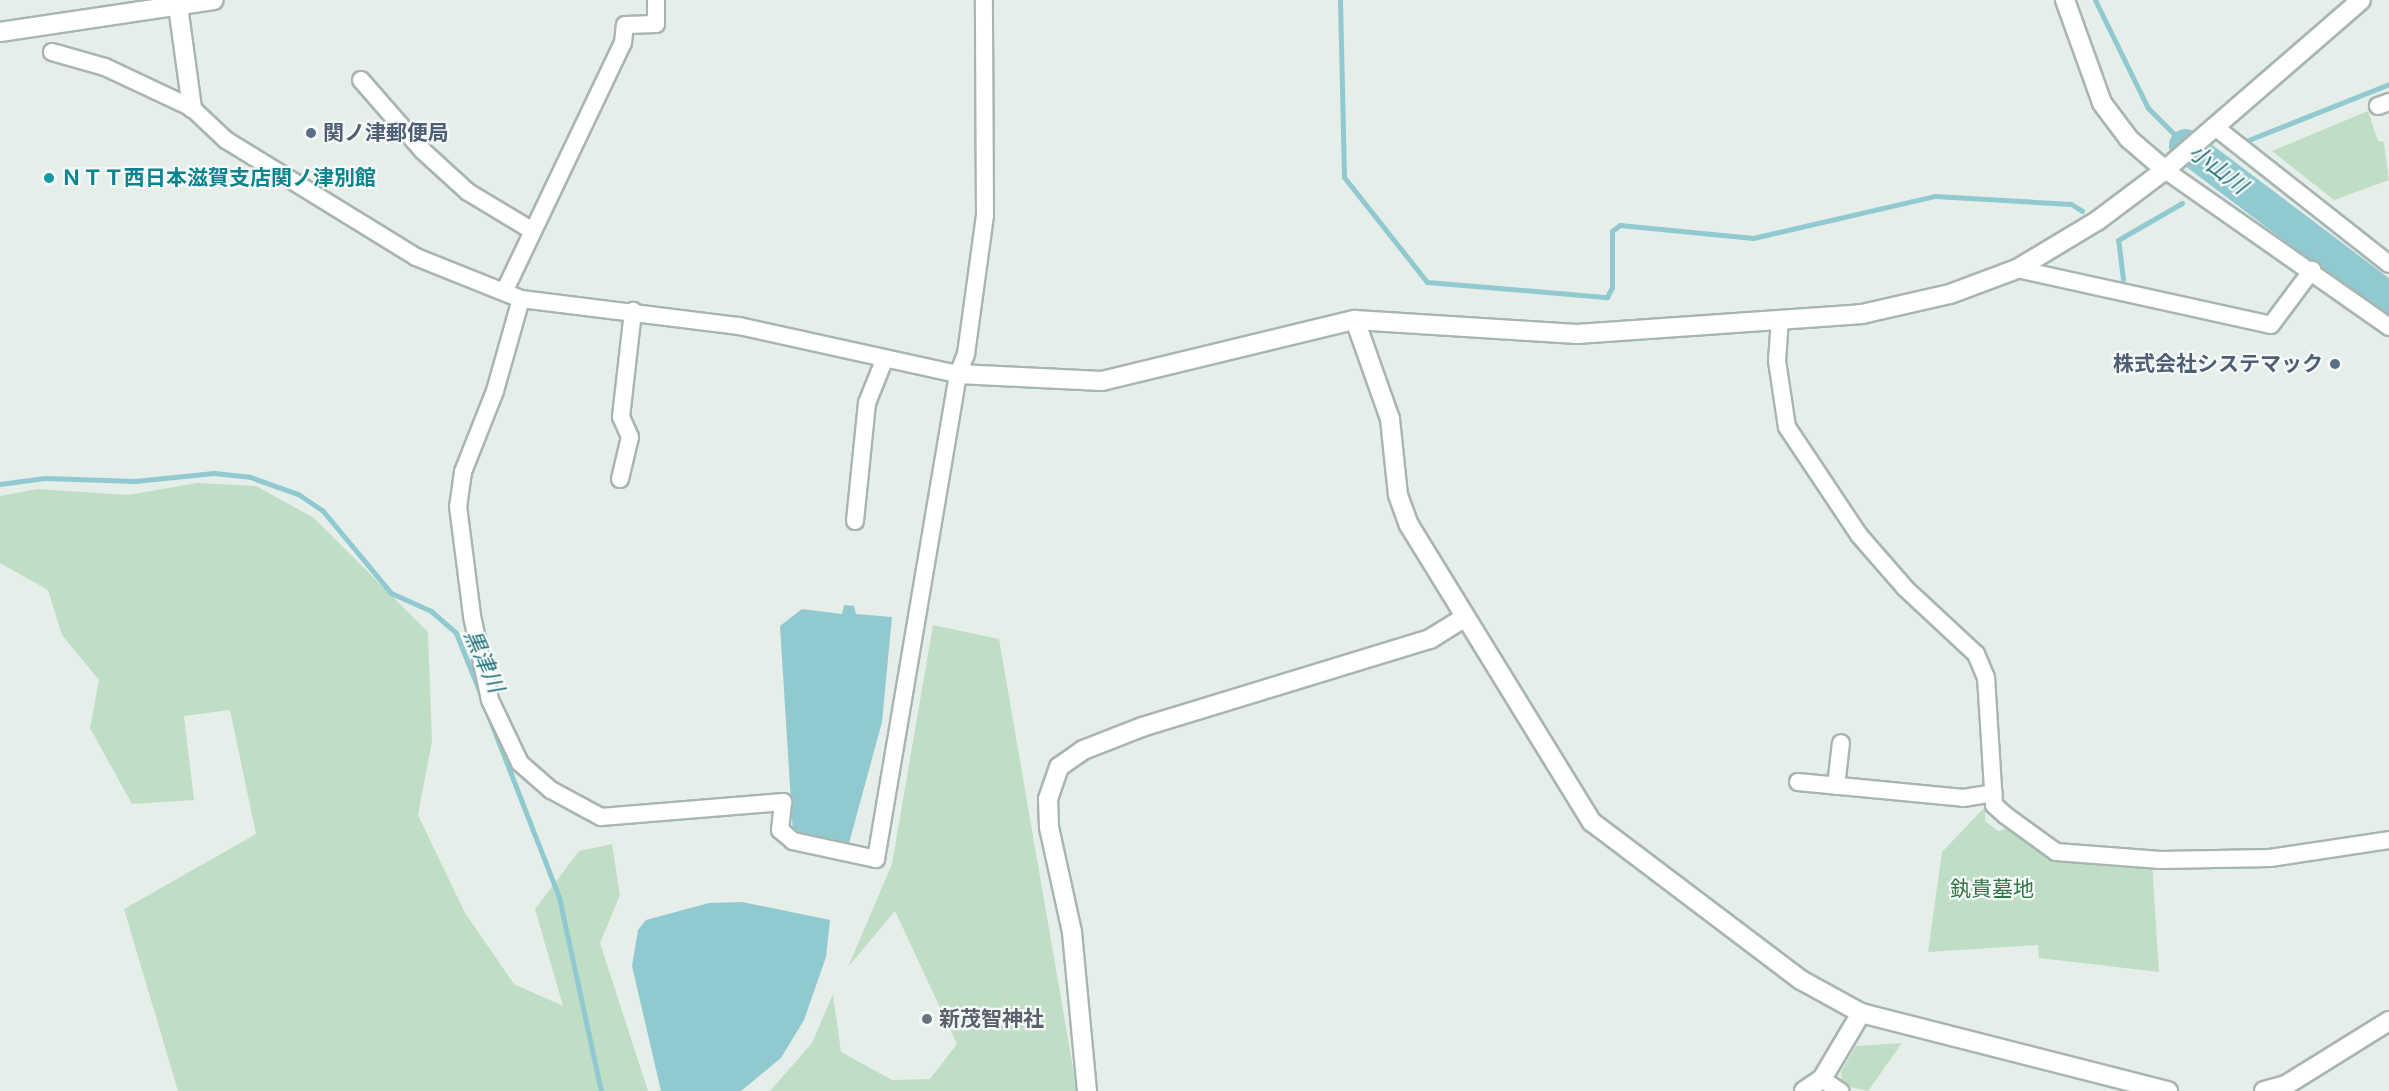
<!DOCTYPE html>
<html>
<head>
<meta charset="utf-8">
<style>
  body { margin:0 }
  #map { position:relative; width:2389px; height:1091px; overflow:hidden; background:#e6eeea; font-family:"DejaVu Sans","Noto Sans JP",sans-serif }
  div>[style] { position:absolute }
  .green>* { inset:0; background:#c0dec6 }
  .water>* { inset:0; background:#90cad0 }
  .stream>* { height:5px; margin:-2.5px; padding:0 2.5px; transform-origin:2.5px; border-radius:2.5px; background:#90cad0 }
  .river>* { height:33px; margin:-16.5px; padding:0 16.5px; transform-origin:16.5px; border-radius:16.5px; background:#90cad0 }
  .roads { filter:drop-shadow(2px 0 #a8b6b1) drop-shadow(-2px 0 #a8b6b1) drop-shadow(0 2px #a8b6b1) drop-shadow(0 -2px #a8b6b1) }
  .minor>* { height:16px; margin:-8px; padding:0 8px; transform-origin:8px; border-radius:8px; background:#fff }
  .tertiary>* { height:18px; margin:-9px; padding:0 9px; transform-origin:9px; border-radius:9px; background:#fff }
  .dots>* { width:16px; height:16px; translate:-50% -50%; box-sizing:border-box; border:3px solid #f6faf8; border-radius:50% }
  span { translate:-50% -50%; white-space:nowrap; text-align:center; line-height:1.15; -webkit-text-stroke:4.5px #f6faf8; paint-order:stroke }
  .service-label { font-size:21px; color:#4e5e75; font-weight:700 }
  .left { translate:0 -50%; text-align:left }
  .right { translate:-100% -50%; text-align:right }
  .culture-label { font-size:21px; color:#0d838f; font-weight:700 }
  .park-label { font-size:21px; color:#307647 }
  .worship-label { font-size:21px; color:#5b616d; font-weight:700 }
  .water-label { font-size:22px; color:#20707a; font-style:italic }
</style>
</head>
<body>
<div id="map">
  <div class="green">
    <div style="clip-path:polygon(2368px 111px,2378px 141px,2384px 142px,2389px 180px,2334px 200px,2272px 151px)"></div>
    <div style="clip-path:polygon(197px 483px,256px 486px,314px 518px,428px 632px,432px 741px,418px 815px,465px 913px,514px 984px,563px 1006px,535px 909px,579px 851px,612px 844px,620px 895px,600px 943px,648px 1091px,178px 1091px,124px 909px,256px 834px,230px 710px,184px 716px,194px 800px,132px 804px,90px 728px,99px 680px,62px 635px,48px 590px,0 563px,0 496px,37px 489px,128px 495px)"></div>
    <div style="clip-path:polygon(933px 625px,999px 639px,1077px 1091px,770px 1091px,812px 1043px,833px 994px,841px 1052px,892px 1080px,930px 1079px,957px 1044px,895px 911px,848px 967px,892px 864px)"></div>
    <div style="clip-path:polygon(1985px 807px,1985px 821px,1998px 831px,2013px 827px,2050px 854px,2152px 862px,2159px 972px,2039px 958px,2038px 945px,1928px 952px,1942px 852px)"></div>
    <div style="clip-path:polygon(1902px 1043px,1868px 1091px,1842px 1085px,1841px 1072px,1856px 1046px)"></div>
  </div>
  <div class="water">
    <div style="clip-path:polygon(844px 605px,854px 606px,856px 614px,892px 617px,882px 722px,848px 847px,793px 834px,780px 626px,802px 609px,842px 614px)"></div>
    <div style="clip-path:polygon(742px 902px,830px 920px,826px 957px,804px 1020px,781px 1058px,741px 1091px,661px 1091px,632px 966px,638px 930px,646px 920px,709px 903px)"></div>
  </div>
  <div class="stream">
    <div style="left:1340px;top:0;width:177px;rotate:88.7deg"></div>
    <div style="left:1344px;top:177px;width:134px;rotate:51.7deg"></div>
    <div style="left:1427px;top:282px;width:181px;rotate:4.8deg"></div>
    <div style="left:1607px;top:297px;width:11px;rotate:-63deg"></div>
    <div style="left:1612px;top:287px;width:56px;rotate:-90deg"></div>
    <div style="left:1612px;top:231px;width:10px;rotate:-37deg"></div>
    <div style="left:1620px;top:225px;width:134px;rotate:5.6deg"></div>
    <div style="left:1753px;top:238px;width:187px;rotate:-13deg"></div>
    <div style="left:1935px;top:196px;width:136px;rotate:3.4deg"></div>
    <div style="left:2071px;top:204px;width:13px;rotate:32deg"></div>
    <div style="left:2095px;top:0;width:120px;rotate:63.9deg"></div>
    <div style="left:2148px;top:108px;width:52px;rotate:45deg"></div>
    <div style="left:2246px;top:141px;width:154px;rotate:-21.7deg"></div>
    <div style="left:2123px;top:279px;width:39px;rotate:-97deg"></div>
    <div style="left:2118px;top:240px;width:74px;rotate:-30deg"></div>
    <div style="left:0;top:484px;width:45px;rotate:-7.6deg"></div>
    <div style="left:45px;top:478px;width:90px;rotate:1.9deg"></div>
    <div style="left:135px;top:481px;width:79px;rotate:-5.8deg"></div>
    <div style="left:214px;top:473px;width:36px;rotate:6deg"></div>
    <div style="left:250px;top:477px;width:51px;rotate:19.5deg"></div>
    <div style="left:298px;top:494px;width:30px;rotate:34deg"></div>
    <div style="left:323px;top:511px;width:107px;rotate:50.3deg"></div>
    <div style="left:391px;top:593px;width:44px;rotate:24.2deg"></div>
    <div style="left:431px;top:611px;width:33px;rotate:41deg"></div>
    <div style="left:456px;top:633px;width:72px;rotate:68.1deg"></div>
    <div style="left:488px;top:715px;width:195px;rotate:68.7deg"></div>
    <div style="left:559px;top:897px;width:198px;rotate:77.8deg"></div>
  </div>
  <div class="river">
    <div style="left:2185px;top:145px;width:256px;rotate:37deg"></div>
  </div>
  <div class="roads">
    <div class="minor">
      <div style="left:52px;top:52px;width:55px;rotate:15.8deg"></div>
      <div style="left:105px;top:67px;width:96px;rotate:25.2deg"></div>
      <div style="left:192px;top:108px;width:47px;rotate:43.3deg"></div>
      <div style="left:226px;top:140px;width:223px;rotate:31.6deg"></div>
      <div style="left:416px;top:257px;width:113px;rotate:21.8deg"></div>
      <div style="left:521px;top:299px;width:220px;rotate:7.1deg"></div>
      <div style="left:739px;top:326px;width:224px;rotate:12.4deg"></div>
      <div style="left:361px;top:80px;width:94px;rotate:48.9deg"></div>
      <div style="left:423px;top:151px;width:61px;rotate:42.3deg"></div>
      <div style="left:468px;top:192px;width:74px;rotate:31.1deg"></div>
      <div style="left:2378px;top:106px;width:12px;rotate:-20deg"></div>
      <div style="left:2215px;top:127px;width:221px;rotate:38.2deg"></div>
      <div style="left:2165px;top:170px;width:274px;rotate:35deg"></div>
      <div style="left:2017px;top:269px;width:260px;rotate:12.4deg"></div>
      <div style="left:2271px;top:325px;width:69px;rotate:-53.3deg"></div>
      <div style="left:504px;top:292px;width:276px;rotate:-64.5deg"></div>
      <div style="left:623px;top:43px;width:18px;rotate:-84deg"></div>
      <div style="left:625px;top:25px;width:31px;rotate:-2deg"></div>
      <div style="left:656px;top:24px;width:24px;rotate:-90deg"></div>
      <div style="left:521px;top:299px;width:96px;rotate:105.8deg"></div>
      <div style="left:495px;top:391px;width:87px;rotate:111.6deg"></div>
      <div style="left:463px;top:472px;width:34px;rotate:98deg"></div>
      <div style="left:458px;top:506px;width:111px;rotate:82.7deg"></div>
      <div style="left:472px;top:616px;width:86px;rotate:77.9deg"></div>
      <div style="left:490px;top:700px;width:70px;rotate:64.5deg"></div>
      <div style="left:520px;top:763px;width:41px;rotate:41.1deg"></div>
      <div style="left:551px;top:790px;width:57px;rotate:28.4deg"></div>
      <div style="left:601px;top:817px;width:183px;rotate:-4.7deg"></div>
      <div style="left:783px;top:802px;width:28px;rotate:96deg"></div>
      <div style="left:780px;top:830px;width:17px;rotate:40deg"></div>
      <div style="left:793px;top:841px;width:85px;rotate:12.2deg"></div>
      <div style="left:876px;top:859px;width:492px;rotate:-80.4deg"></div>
      <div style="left:958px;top:374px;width:22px;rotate:-68deg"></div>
      <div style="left:966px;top:354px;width:140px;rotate:-82.2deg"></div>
      <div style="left:985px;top:215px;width:215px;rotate:-90.3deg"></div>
      <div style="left:1780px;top:319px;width:42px;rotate:94.1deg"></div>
      <div style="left:1777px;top:361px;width:67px;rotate:81.4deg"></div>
      <div style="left:1787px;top:427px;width:130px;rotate:56.3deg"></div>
      <div style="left:1859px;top:535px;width:70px;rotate:49deg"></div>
      <div style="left:1905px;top:588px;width:97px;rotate:42.9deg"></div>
      <div style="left:1976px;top:654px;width:25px;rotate:67deg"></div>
      <div style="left:1986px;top:677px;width:128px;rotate:86.4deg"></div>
      <div style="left:1994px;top:805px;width:15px;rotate:42deg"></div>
      <div style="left:2005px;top:815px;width:63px;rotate:36deg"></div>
      <div style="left:2056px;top:852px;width:105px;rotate:4.4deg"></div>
      <div style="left:2161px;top:860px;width:109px;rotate:-1.1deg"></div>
      <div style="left:2270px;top:858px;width:120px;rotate:-8.6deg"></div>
      <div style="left:620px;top:479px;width:43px;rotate:-76.6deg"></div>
      <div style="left:630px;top:437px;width:22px;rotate:-114deg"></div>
      <div style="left:621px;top:417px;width:107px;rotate:-83.5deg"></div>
      <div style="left:855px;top:521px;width:119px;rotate:-84.2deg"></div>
      <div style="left:867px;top:403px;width:48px;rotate:-68.2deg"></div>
      <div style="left:1798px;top:782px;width:166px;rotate:5.5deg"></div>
      <div style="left:1963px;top:798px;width:31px;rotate:-9deg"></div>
      <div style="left:1836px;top:786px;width:43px;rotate:-83.4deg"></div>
      <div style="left:1822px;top:1079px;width:22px;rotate:34deg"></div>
    </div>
    <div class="tertiary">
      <div style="left:2065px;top:0;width:109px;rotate:70.2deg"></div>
      <div style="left:2102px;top:103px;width:45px;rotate:53.1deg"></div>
      <div style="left:2129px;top:139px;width:48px;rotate:40.7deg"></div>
      <div style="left:178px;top:6px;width:103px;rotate:82.2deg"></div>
      <div style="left:0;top:32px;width:216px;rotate:-8.5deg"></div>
      <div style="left:1355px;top:320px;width:105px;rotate:70.5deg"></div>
      <div style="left:1390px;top:419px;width:76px;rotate:84deg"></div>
      <div style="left:1398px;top:495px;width:32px;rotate:70deg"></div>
      <div style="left:1409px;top:525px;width:349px;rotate:58.4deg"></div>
      <div style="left:1592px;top:822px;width:262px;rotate:37.1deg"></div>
      <div style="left:1801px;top:980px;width:68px;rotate:28.8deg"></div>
      <div style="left:1861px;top:1013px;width:317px;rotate:14.3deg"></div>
      <div style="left:958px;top:374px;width:144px;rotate:2.8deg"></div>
      <div style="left:1102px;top:381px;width:260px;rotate:-13.6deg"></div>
      <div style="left:1355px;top:320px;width:222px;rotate:3.6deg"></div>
      <div style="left:1577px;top:334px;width:286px;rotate:-4deg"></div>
      <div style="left:1862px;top:314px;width:90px;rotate:-12.8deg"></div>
      <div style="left:1950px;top:294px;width:72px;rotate:-20.5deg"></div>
      <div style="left:2017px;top:269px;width:93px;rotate:-31deg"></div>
      <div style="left:2097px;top:221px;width:85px;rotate:-36.9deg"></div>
      <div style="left:2165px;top:170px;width:259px;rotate:-40.9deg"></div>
      <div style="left:1087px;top:1091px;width:160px;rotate:-95.4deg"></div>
      <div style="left:1072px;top:932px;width:107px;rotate:-102.4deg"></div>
      <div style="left:1049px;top:827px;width:28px;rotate:-92deg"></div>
      <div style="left:1048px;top:799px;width:34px;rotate:-71deg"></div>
      <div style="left:1059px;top:767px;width:29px;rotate:-35deg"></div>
      <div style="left:1083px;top:750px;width:63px;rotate:-21.3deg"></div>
      <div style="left:1142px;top:727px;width:301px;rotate:-17deg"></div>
      <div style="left:1430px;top:639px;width:40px;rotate:-32deg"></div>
      <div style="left:1804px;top:1091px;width:22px;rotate:-34deg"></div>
      <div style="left:1822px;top:1079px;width:77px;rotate:-59.4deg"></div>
      <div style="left:2264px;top:1091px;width:23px;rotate:-15deg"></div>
      <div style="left:2286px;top:1085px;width:121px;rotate:-31.9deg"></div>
    </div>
  </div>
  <div class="dots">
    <div style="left:311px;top:133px;background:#5c6f8a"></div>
    <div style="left:49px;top:178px;background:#0f9aa8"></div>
    <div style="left:2335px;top:364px;background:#5c6f8a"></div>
    <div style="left:927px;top:1019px;background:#6b7280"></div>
  </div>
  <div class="service-label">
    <span class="left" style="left:323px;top:133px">関ノ津郵便局</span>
    <span class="right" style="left:2323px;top:364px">株式会社システマック</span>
  </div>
  <div class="culture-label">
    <span class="left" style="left:61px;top:178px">ＮＴＴ西日本滋賀支店関ノ津別館</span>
  </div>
  <div class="park-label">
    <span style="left:1992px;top:889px">釻貴墓地</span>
  </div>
  <div class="worship-label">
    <span class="left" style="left:939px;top:1019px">新茂智神社</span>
  </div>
  <div class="water-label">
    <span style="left:2218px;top:169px;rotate:37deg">小山川</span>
    <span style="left:484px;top:661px;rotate:66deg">黒津川</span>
  </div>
</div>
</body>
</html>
